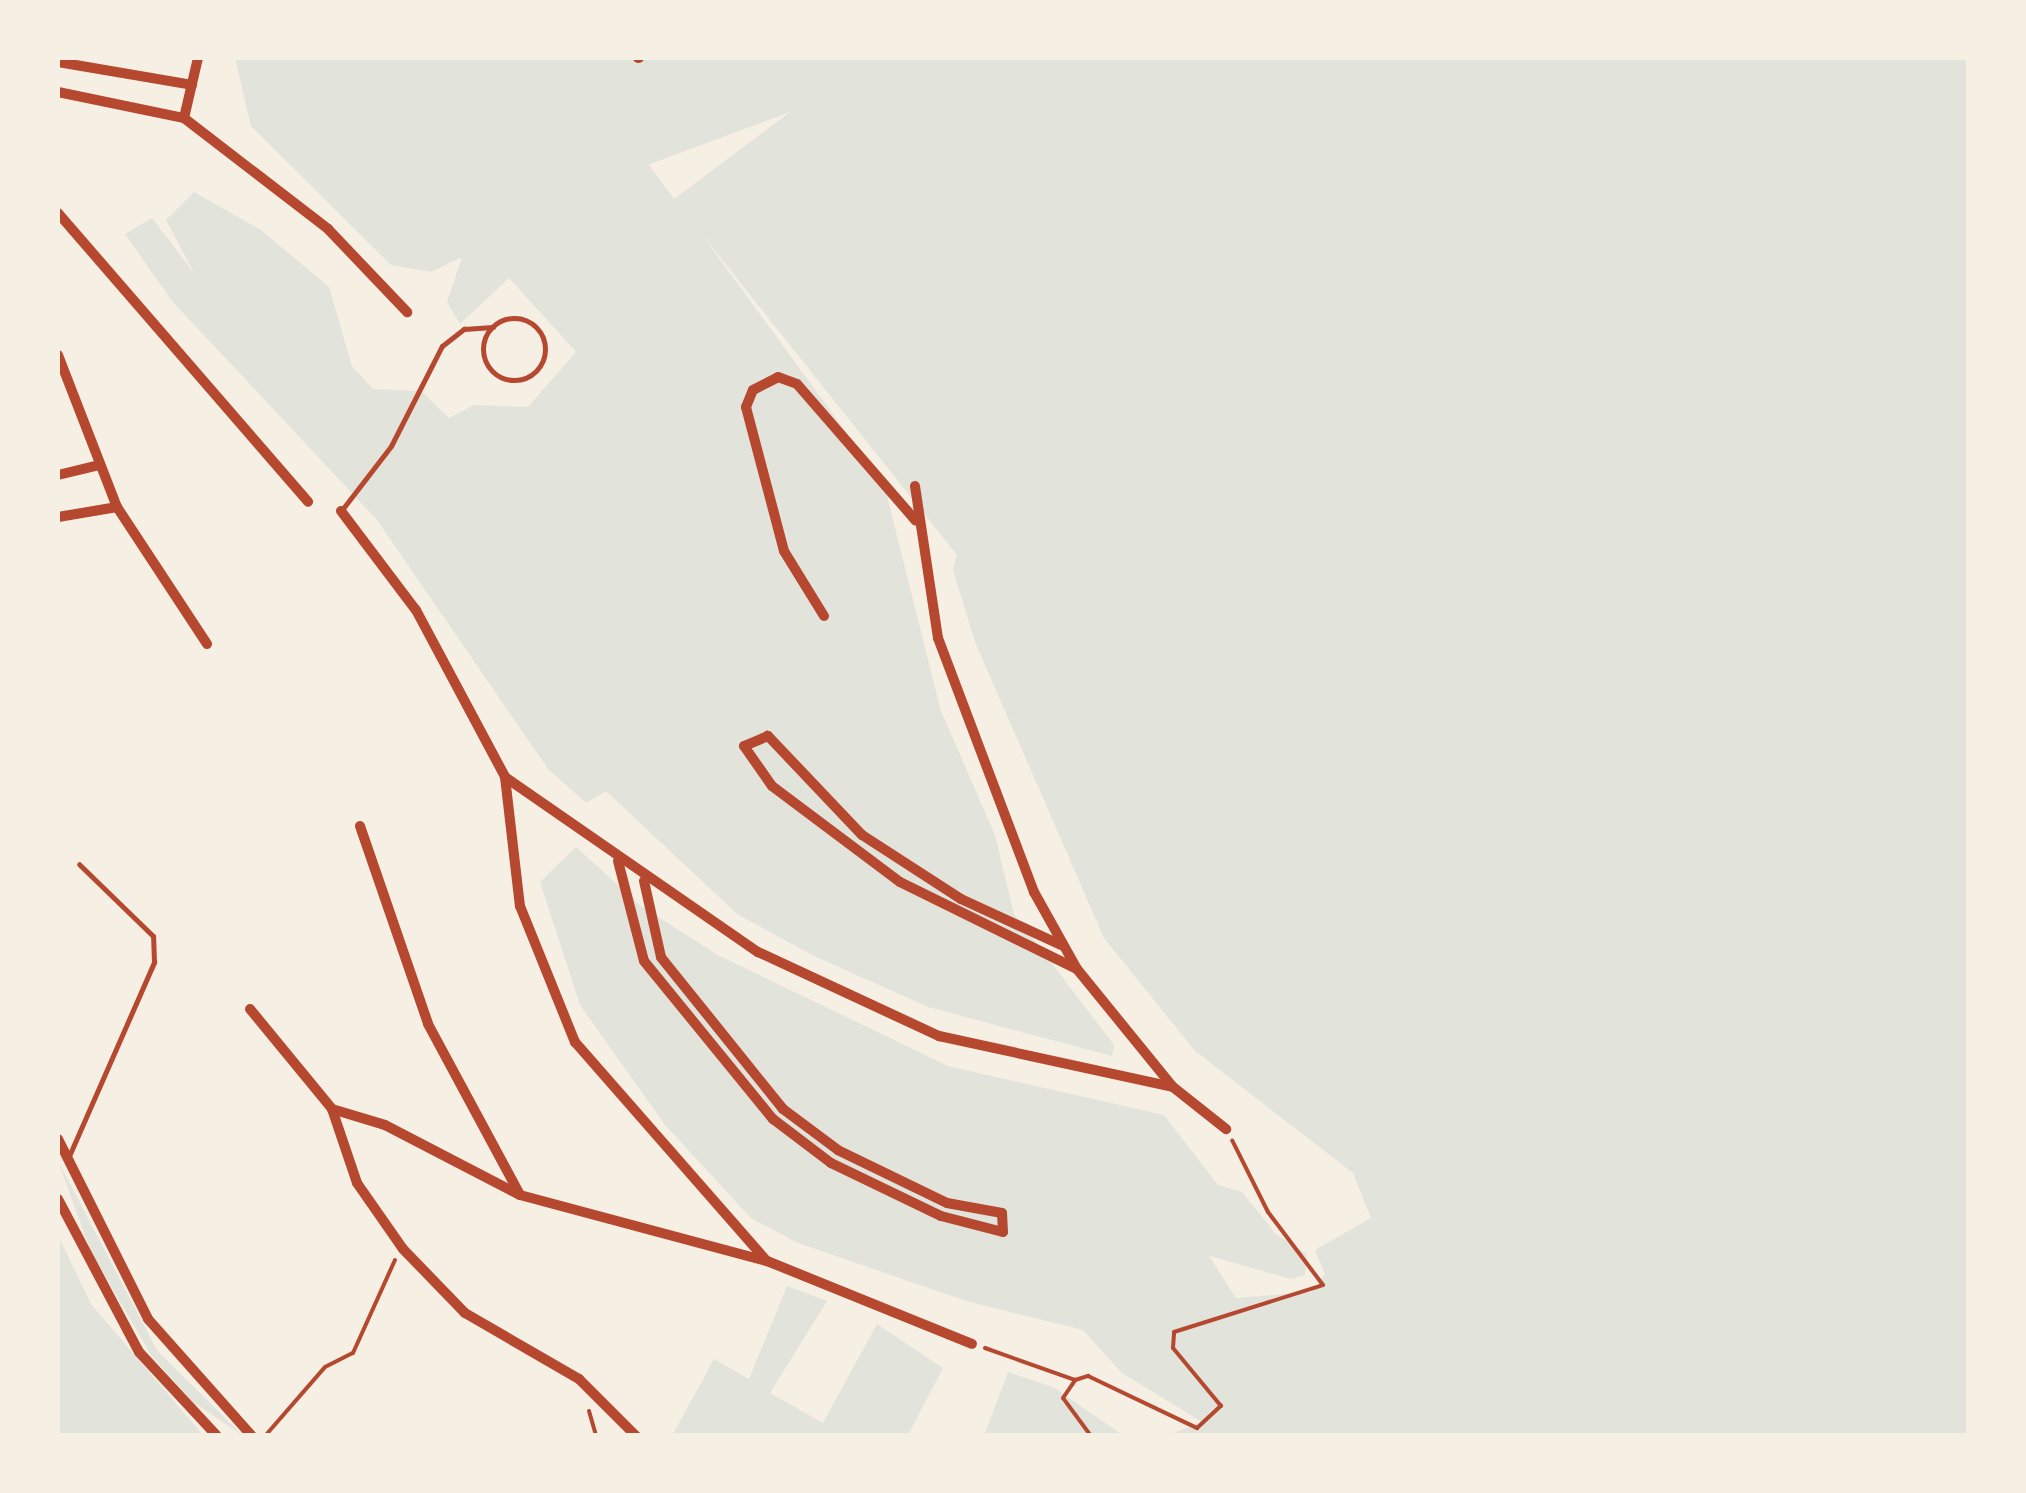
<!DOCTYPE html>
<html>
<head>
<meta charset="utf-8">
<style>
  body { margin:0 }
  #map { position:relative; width:2026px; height:1493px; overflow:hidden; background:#f6efe4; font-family:Raleway,sans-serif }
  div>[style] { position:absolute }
  .green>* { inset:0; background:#e2e4dc }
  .path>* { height:4px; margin:-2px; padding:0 2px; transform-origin:2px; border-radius:2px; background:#b5482f }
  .service>* { height:5px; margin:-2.5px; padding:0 2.5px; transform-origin:2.5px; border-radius:2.5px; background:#b5482f }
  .service>.ring { margin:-2.5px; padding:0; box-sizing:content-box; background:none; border:5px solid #b5482f; border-radius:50% }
  .minor>* { height:10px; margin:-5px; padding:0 5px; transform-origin:5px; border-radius:5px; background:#b5482f }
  span { translate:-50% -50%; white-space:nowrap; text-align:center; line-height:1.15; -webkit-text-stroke:9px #f6efe4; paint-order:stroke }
  .frame { position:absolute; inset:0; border:60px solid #f6efe4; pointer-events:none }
</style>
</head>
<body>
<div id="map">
  <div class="green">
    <div style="clip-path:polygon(evenodd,235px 58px,1968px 58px,1968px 1435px,1168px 1435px,1202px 1422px,1122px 1373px,1083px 1330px,966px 1301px,798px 1243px,751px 1218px,665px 1125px,580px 1005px,540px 882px,576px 847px,641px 906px,718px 955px,948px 1066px,1164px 1115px,1218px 1185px,1242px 1192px,1276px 1234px,1307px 1254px,1305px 1275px,1291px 1279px,1209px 1256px,1236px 1298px,1311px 1292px,1325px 1274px,1315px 1250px,1371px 1218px,1353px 1173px,1195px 1051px,1104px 938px,975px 642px,953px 570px,957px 555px,700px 232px,884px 484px,941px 711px,995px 835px,1014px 914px,1114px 1045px,1112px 1056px,928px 1007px,814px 956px,737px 914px,606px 791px,586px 803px,548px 769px,377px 520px,172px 301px,125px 234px,152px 218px,194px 273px,166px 220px,194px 192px,261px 230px,329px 287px,352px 366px,373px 389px,421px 391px,449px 418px,474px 405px,528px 407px,576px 352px,509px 278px,460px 324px,447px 302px,462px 257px,431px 272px,391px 265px,251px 126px,235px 58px,790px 112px,674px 199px,649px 165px,650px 164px,790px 112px)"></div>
    <div style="clip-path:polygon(58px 1161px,157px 1350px,242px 1435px,193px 1402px,151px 1355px,91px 1252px)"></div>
    <div style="clip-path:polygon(58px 1235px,91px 1304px,203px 1435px,58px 1435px)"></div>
    <div style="clip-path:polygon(787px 1286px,827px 1301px,770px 1393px,823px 1423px,877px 1324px,943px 1368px,908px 1435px,673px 1434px,714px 1359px,749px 1379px)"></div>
    <div style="clip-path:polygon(1008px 1372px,1053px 1387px,1123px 1435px,984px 1436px)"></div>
  </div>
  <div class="path">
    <div style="left:985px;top:1348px;width:96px;rotate:19.6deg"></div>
    <div style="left:589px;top:1411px;width:26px;rotate:74deg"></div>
    <div style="left:265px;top:1436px;width:91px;rotate:-49deg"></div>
    <div style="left:325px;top:1367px;width:31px;rotate:-27deg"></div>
    <div style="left:353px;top:1353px;width:102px;rotate:-65.7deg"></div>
    <div style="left:1091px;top:1436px;width:47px;rotate:-126.4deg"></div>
    <div style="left:1063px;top:1398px;width:22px;rotate:-56deg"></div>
    <div style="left:1075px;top:1380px;width:14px;rotate:-17deg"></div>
    <div style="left:1088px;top:1376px;width:121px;rotate:25.5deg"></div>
    <div style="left:1197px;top:1428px;width:33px;rotate:-43deg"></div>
    <div style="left:1221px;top:1406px;width:75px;rotate:-129.6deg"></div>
    <div style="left:1173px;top:1348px;width:16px;rotate:-86deg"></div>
    <div style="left:1174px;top:1332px;width:156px;rotate:-17.5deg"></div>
    <div style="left:1323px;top:1285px;width:91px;rotate:-127deg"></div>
    <div style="left:1268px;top:1212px;width:80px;rotate:-116.6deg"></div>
  </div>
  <div class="service">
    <div class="ring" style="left:483px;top:318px;width:57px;height:57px"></div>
    <div style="left:341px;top:511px;width:82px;rotate:-52.4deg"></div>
    <div style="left:391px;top:446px;width:112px;rotate:-63deg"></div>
    <div style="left:442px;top:346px;width:28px;rotate:-38deg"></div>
    <div style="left:464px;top:329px;width:29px;rotate:-4deg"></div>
    <div style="left:69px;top:1156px;width:212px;rotate:-66.3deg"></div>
    <div style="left:154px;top:962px;width:26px;rotate:-92deg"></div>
    <div style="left:153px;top:936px;width:103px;rotate:-135.8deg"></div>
  </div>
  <div class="minor">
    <div style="left:638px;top:58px;width:1px"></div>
    <div style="left:58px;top:62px;width:136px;rotate:9.7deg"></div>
    <div style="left:58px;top:92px;width:129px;rotate:11.7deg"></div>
    <div style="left:184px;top:118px;width:182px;rotate:37.6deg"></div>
    <div style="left:328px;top:229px;width:115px;rotate:46.4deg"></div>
    <div style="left:184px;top:118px;width:62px;rotate:-76.9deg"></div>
    <div style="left:58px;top:213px;width:382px;rotate:49.1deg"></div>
    <div style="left:58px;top:355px;width:163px;rotate:68.8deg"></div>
    <div style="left:117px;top:507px;width:164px;rotate:56.7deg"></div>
    <div style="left:58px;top:475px;width:42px;rotate:-13.7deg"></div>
    <div style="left:915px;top:486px;width:154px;rotate:81.4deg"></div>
    <div style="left:938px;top:638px;width:272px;rotate:69.3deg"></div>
    <div style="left:1034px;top:892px;width:88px;rotate:60.8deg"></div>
    <div style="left:1077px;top:969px;width:151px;rotate:50.9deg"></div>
    <div style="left:341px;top:511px;width:124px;rotate:52.9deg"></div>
    <div style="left:416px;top:610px;width:189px;rotate:61.9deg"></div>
    <div style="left:505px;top:777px;width:130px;rotate:83.4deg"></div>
    <div style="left:520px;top:906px;width:147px;rotate:68deg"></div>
    <div style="left:575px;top:1042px;width:291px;rotate:48.8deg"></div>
    <div style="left:58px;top:517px;width:60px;rotate:-9.6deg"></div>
    <div style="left:824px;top:616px;width:76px;rotate:-121.6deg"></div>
    <div style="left:784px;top:551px;width:149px;rotate:-104.8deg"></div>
    <div style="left:746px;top:407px;width:18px;rotate:-68deg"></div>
    <div style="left:753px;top:390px;width:28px;rotate:-27deg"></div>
    <div style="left:778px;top:377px;width:20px;rotate:20deg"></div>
    <div style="left:797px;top:384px;width:181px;rotate:49deg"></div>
    <div style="left:505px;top:777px;width:308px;rotate:34.7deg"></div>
    <div style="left:758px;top:952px;width:200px;rotate:24.9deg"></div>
    <div style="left:939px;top:1036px;width:239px;rotate:12.3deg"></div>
    <div style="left:1173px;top:1087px;width:68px;rotate:38.4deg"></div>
    <div style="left:360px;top:826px;width:209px;rotate:71deg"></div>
    <div style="left:428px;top:1024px;width:194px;rotate:61.7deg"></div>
    <div style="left:618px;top:861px;width:103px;rotate:75.4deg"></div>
    <div style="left:644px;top:961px;width:204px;rotate:50.8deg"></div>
    <div style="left:773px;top:1119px;width:73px;rotate:37.2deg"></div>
    <div style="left:831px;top:1163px;width:122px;rotate:25.7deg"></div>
    <div style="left:941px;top:1216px;width:64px;rotate:14.5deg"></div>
    <div style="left:1003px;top:1232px;width:19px;rotate:-93deg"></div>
    <div style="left:1002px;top:1213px;width:56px;rotate:-169.7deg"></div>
    <div style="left:947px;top:1203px;width:121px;rotate:-154.1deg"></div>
    <div style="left:838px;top:1150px;width:69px;rotate:-143.3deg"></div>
    <div style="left:783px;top:1109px;width:195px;rotate:-128.8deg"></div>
    <div style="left:661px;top:957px;width:78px;rotate:-102.6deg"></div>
    <div style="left:1061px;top:945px;width:110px;rotate:-155.3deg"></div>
    <div style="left:961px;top:899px;width:118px;rotate:-147.1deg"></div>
    <div style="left:862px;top:835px;width:137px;rotate:-133.5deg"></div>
    <div style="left:768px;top:736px;width:26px;rotate:157deg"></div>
    <div style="left:744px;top:746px;width:49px;rotate:55deg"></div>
    <div style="left:772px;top:786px;width:160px;rotate:36.9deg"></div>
    <div style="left:900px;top:882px;width:197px;rotate:26.2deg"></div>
    <div style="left:250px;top:1009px;width:129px;rotate:50.6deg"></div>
    <div style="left:332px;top:1109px;width:78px;rotate:71.3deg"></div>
    <div style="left:357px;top:1183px;width:80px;rotate:55.1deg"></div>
    <div style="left:403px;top:1249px;width:89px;rotate:45.9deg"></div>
    <div style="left:465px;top:1313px;width:132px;rotate:30.1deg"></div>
    <div style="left:579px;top:1379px;width:81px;rotate:45deg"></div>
    <div style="left:332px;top:1109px;width:55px;rotate:16.8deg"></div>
    <div style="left:385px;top:1125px;width:152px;rotate:27.4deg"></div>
    <div style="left:520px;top:1195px;width:256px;rotate:15deg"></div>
    <div style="left:767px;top:1261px;width:221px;rotate:22deg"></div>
    <div style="left:58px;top:1139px;width:201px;rotate:63.4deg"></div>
    <div style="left:148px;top:1319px;width:157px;rotate:48.4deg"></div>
    <div style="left:58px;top:1199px;width:173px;rotate:62.1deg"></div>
    <div style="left:139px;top:1352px;width:115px;rotate:47.1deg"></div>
  </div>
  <div class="frame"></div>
</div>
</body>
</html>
